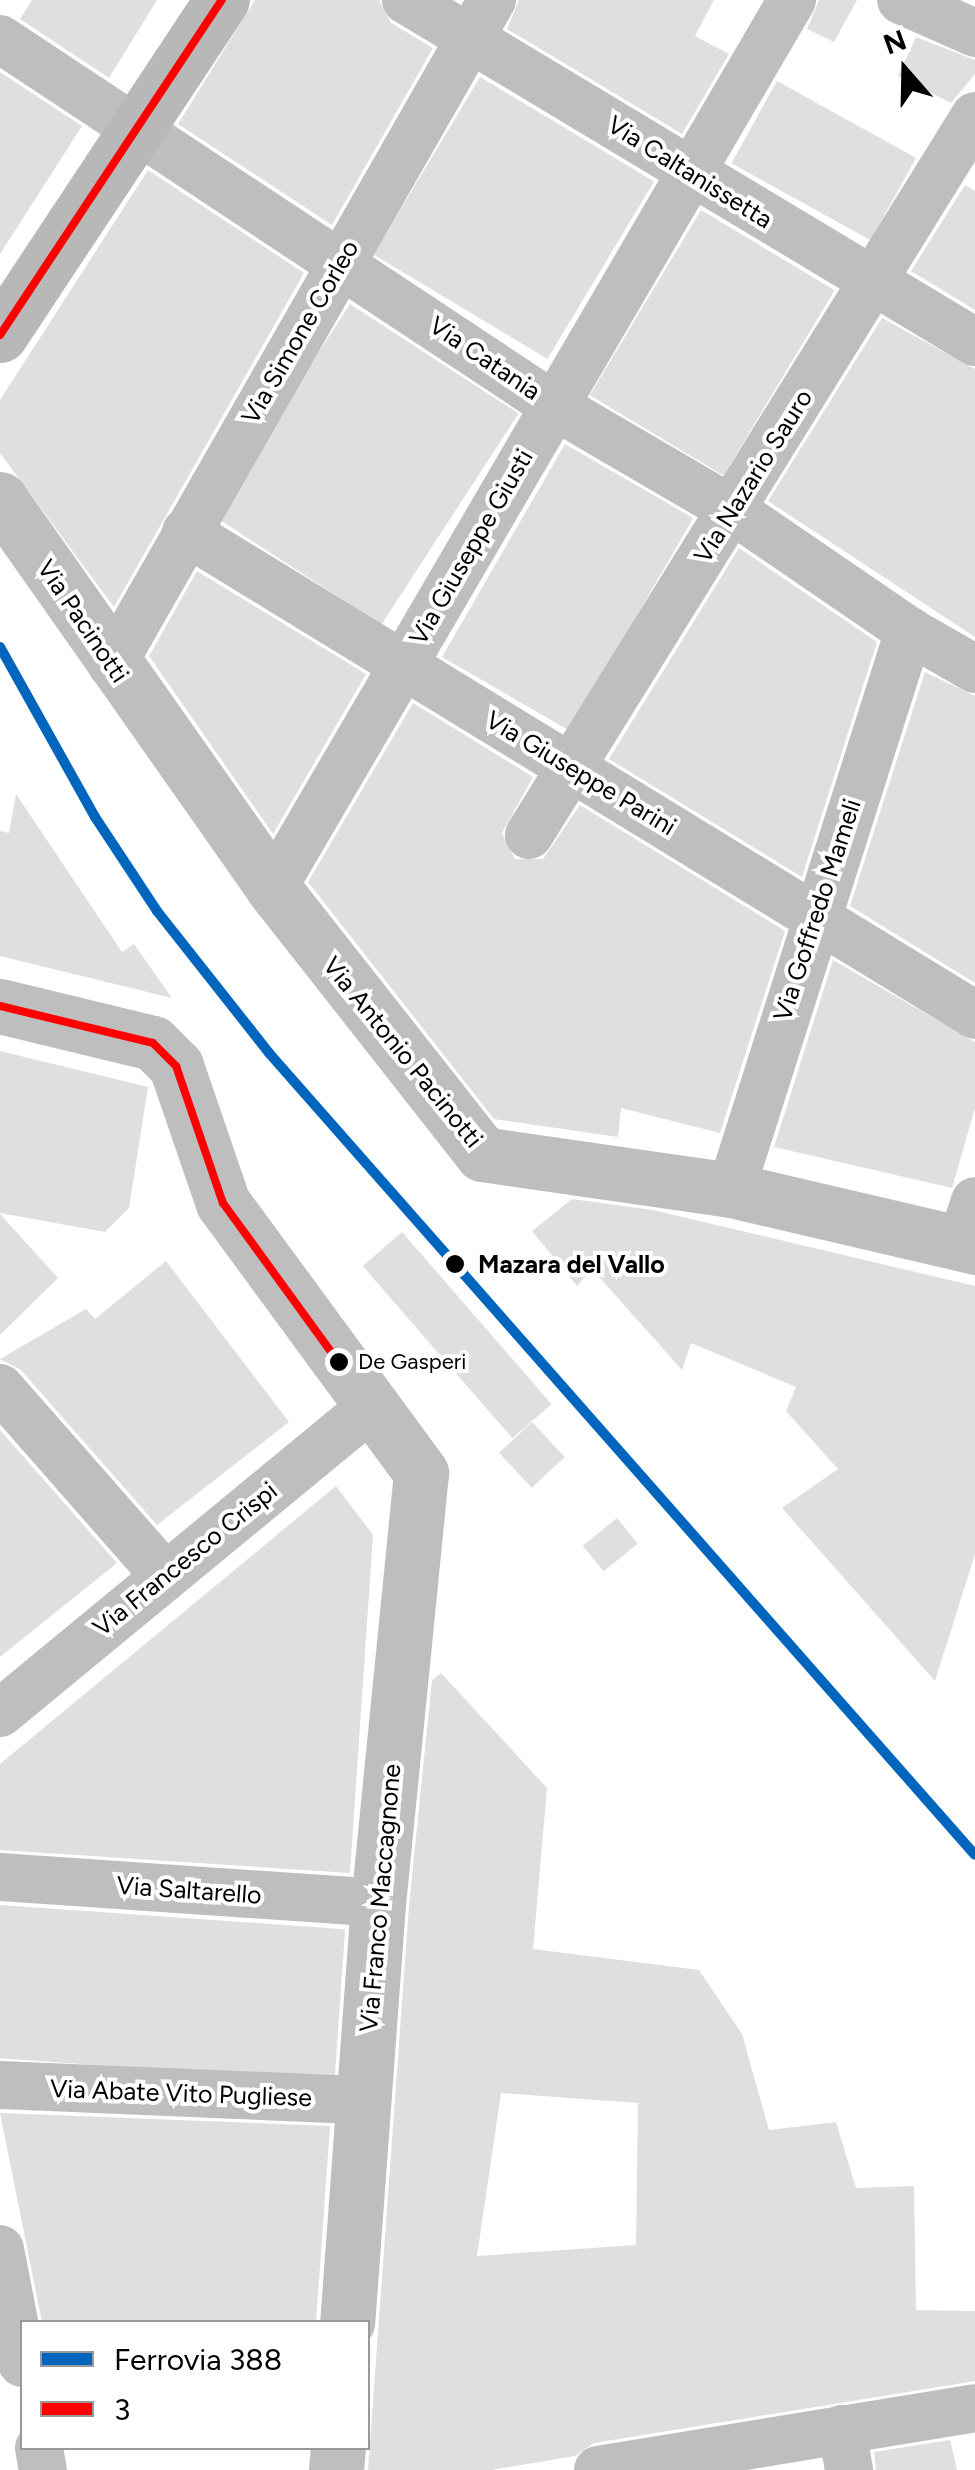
<!DOCTYPE html>
<html>
<head>
<meta charset="utf-8">
<style>
  body { margin:0 }
  #map { position:relative; width:975px; height:2470px; overflow:hidden; background:#fff; font-family:Figtree,sans-serif }
  div>[style] { position:absolute }
  .building>* { inset:0; background:#dfdfdf; transform-origin:0 0 }
  .minor>* { height:48px; margin:-24px; padding:0 24px; transform-origin:24px; border-radius:24px; background:#bebebe }
  .tertiary>* { height:55px; margin:-27.5px; padding:0 27.5px; transform-origin:27.5px; border-radius:27.5px; background:#bebebe }
  .secondary>* { height:55px; margin:-27.5px; padding:0 27.5px; transform-origin:27.5px; border-radius:27.5px; background:#b8b8b8 }
  .bus-1>* { height:8px; margin:-4px; padding:0 4px; transform-origin:4px; border-radius:4px; background:#f00 }
  .rail-1>* { height:10px; margin:-5px; padding:0 5px; transform-origin:5px; border-radius:5px; background:#0065bd }
  .dots>* { width:28px; height:28px; translate:-50% -50%; box-sizing:border-box; border:5px solid #fff; border-radius:50% }
  span { translate:-50% -50%; white-space:nowrap; text-align:center; line-height:1.15; -webkit-text-stroke:8px #fff; paint-order:stroke }
  .bus-label { font-size:22px; color:#000 }
  .left { translate:0 -50%; text-align:left }
  .street-label { font-size:25px; color:#000 }
  .stop-label { font-size:25px; color:#000; font-weight:700 }
  .legend { position:absolute; left:20px; top:2320px; width:350px; height:130px; box-sizing:border-box; background:#fff; border:2px solid #999; margin:0; padding:12px 18px; list-style:none; font-size:30px; color:#000 }
  .legend li { display:flex; align-items:center; gap:20px; height:50px }
  .legend b { width:50px; border:2px solid #999 }
  .north { position:absolute; left:855px; top:20px; width:100px; height:100px; -webkit-text-stroke:8px #fff; paint-order:stroke; rotate:340deg; font-size:28px; font-weight:700; line-height:40px; text-align:center; color:#000 }
  .north::after { content:''; display:block; margin:auto; width:35px; height:45px; background:#000; clip-path:polygon(50% 0,100% 100%,50% 72%,0 100%) }
</style>
</head>
<body>
<div id="map">
  <div class="building">
    <div style="clip-path:polygon(32px 0,157px 0,109px 78px,20px 19px)"></div>
    <div style="clip-path:polygon(255px 0,379px 0,391px 23px,433px 48px,332px 225px,178px 124px)"></div>
    <div style="clip-path:polygon(519px 0,714px 0,695px 36px,729px 54px,682px 134px,507px 29px)"></div>
    <div style="clip-path:polygon(819px 0,857px 0,834px 42px,807px 29px)"></div>
    <div style="clip-path:polygon(916px 37px,975px 60px,975px 74px,951px 103px,898px 76px)"></div>
    <div style="clip-path:polygon(0 72px,82px 126px,0 254px)"></div>
    <div style="left:480px;top:77px;width:203px;height:207px;rotate:31deg"></div>
    <div style="left:777px;top:81px;width:159px;height:94px;rotate:29deg"></div>
    <div style="clip-path:polygon(148px 170px,304px 273px,114px 607px,0 453px,0 400px)"></div>
    <div style="clip-path:polygon(965px 185px,975px 191px,975px 310px,911px 271px)"></div>
    <div style="left:701px;top:210px;width:156px;height:216px;rotate:31deg"></div>
    <div style="left:350px;top:304px;width:201px;height:252px;rotate:33deg"></div>
    <div style="clip-path:polygon(882px 318px,975px 369px,975px 637px,768px 501px)"></div>
    <div style="left:565px;top:444px;width:148px;height:246px;rotate:30deg"></div>
    <div style="clip-path:polygon(739px 548px,877px 642px,802px 877px,609px 759px)"></div>
    <div style="clip-path:polygon(197px 571px,366px 674px,273px 834px,149px 656px)"></div>
    <div style="clip-path:polygon(925px 672px,975px 696px,975px 983px,850px 906px)"></div>
    <div style="clip-path:polygon(413px 703px,533px 777px,502px 833px,515px 859px,543px 859px,580px 805px,785px 931px,720px 1133px,621px 1108px,618px 1137px,494px 1119px,308px 882px)"></div>
    <div style="clip-path:polygon(16px 794px,122px 952px,134px 944px,172px 998px,0 956px,0 831px,9px 833px)"></div>
    <div style="clip-path:polygon(833px 960px,975px 1042px,975px 1108px,952px 1188px,774px 1147px)"></div>
    <div style="clip-path:polygon(0 1051px,148px 1087px,129px 1208px,105px 1232px,0 1213px)"></div>
    <div style="clip-path:polygon(572px 1199px,653px 1210px,975px 1286px,975px 1554px,935px 1681px,782px 1508px,838px 1469px,786px 1411px,796px 1387px,691px 1343px,682px 1370px,592px 1269px,577px 1286px,532px 1231px)"></div>
    <div style="clip-path:polygon(0 1214px,58px 1278px,0 1335px)"></div>
    <div style="left:402px;top:1232px;width:228px;height:52px;rotate:49deg"></div>
    <div style="clip-path:polygon(166px 1261px,289px 1422px,157px 1525px,21px 1370px,0 1359px,86px 1309px,95px 1319px)"></div>
    <div style="left:532px;top:1422px;width:48px;height:45px;rotate:47deg"></div>
    <div style="clip-path:polygon(0 1430px,117px 1563px,0 1657px)"></div>
    <div style="clip-path:polygon(336px 1486px,373px 1535px,350px 1873px,0 1850px,0 1764px)"></div>
    <div style="left:617px;top:1518px;width:33px;height:44px;rotate:51deg"></div>
    <div style="clip-path:polygon(evenodd,441px 1673px,547px 1788px,533px 1949px,699px 1970px,742px 2034px,769px 2130px,836px 2122px,856px 2188px,914px 2186px,916px 2310px,975px 2311px,975px 2381px,594px 2443px,575px 2456px,491px 2470px,368px 2470px,409px 1906px,432px 1680px,441px 1673px,501px 2093px,638px 2103px,636px 2245px,477px 2256px,501px 2093px)"></div>
    <div style="left:0;top:1905px;width:346px;height:153px;rotate:4deg"></div>
    <div style="clip-path:polygon(0 2113px,330px 2126px,316px 2322px,42px 2322px)"></div>
    <div style="clip-path:polygon(950px 2440px,957px 2470px,876px 2470px,874px 2452px)"></div>
  </div>
  <div class="minor">
    <div style="left:406px;top:0;width:664px;rotate:31.01deg"></div>
    <div style="left:901px;top:0;width:81px;rotate:24deg"></div>
    <div style="left:0;top:39px;width:663px;rotate:33.5deg"></div>
    <div style="left:553px;top:405px;width:206px;rotate:30.3deg"></div>
    <div style="left:731px;top:509px;width:216px;rotate:34.4deg"></div>
    <div style="left:909px;top:631px;width:76px;rotate:29.9deg"></div>
    <div style="left:186px;top:532px;width:925px;rotate:31.47deg"></div>
    <div style="left:112px;top:665px;width:766px;rotate:-60.26deg"></div>
    <div style="left:529px;top:835px;width:846px;rotate:-58.19deg"></div>
    <div style="left:273px;top:888px;width:1029px;rotate:-59.7deg"></div>
    <div style="left:731px;top:1190px;width:587px;rotate:-72.34deg"></div>
    <div style="left:961px;top:1244px;width:45px;rotate:-72deg"></div>
    <div style="left:0;top:1388px;width:249px;rotate:48.7deg"></div>
    <div style="left:0;top:1713px;width:481px;rotate:-39.5deg"></div>
    <div style="left:0;top:1877px;width:379px;rotate:3.9deg"></div>
    <div style="left:0;top:2085px;width:362px;rotate:2.4deg"></div>
    <div style="left:0;top:2249px;width:116px;rotate:79.1deg"></div>
    <div style="left:842px;top:2429px;width:42px;rotate:80.3deg"></div>
    <div style="left:39px;top:2448px;width:22px;rotate:80deg"></div>
    <div style="left:598px;top:2470px;width:382px;rotate:-9.3deg"></div>
  </div>
  <div class="tertiary">
    <div style="left:0;top:499px;width:475px;rotate:54.9deg"></div>
    <div style="left:273px;top:888px;width:338px;rotate:51.8deg"></div>
    <div style="left:482px;top:1154px;width:252px;rotate:8.2deg"></div>
    <div style="left:731px;top:1190px;width:251px;rotate:13.1deg"></div>
    <div style="left:0;top:1006px;width:157px;rotate:13.6deg"></div>
    <div style="left:153px;top:1043px;width:33px;rotate:45deg"></div>
    <div style="left:176px;top:1066px;width:145px;rotate:71.1deg"></div>
    <div style="left:223px;top:1203px;width:335px;rotate:53.7deg"></div>
    <div style="left:421px;top:1473px;width:432px;rotate:95.7deg"></div>
    <div style="left:378px;top:1903px;width:420px;rotate:94.2deg"></div>
    <div style="left:336px;top:2470px;width:22px;rotate:-85deg"></div>
  </div>
  <div class="secondary">
    <div style="left:0;top:335px;width:402px;rotate:-56.5deg"></div>
  </div>
  <div class="bus-1">
    <div style="left:0;top:335px;width:402px;rotate:-56.5deg"></div>
    <div style="left:0;top:1006px;width:157px;rotate:13.6deg"></div>
    <div style="left:153px;top:1043px;width:33px;rotate:45deg"></div>
    <div style="left:176px;top:1066px;width:145px;rotate:71.1deg"></div>
    <div style="left:223px;top:1203px;width:204px;rotate:54deg"></div>
  </div>
  <div class="rail-1">
    <div style="left:0;top:647px;width:195px;rotate:60.8deg"></div>
    <div style="left:95px;top:817px;width:113px;rotate:56.6deg"></div>
    <div style="left:157px;top:911px;width:181px;rotate:51.7deg"></div>
    <div style="left:269px;top:1053px;width:1068px;rotate:48.64deg"></div>
  </div>
  <div class="dots">
    <div style="left:455px;top:1264px;background:#000"></div>
    <div style="left:339px;top:1362px;background:#000"></div>
  </div>
  <div class="bus-label">
    <span class="left" style="left:358px;top:1362px">De Gasperi</span>
  </div>
  <div class="street-label">
    <span style="left:690px;top:172px;rotate:32deg">Via Caltanissetta</span>
    <span style="left:300px;top:332px;rotate:-60deg">Via Simone Corleo</span>
    <span style="left:485px;top:358px;rotate:34deg">Via Catania</span>
    <span style="left:753px;top:476px;rotate:-58deg">Via Nazario Sauro</span>
    <span style="left:471px;top:547px;rotate:-60deg">Via Giuseppe Giusti</span>
    <span style="left:83px;top:621px;rotate:56deg">Via Pacinotti</span>
    <span style="left:581px;top:773px;rotate:31deg">Via Giuseppe Parini</span>
    <span style="left:817px;top:910px;rotate:-72deg">Via Goffredo Mameli</span>
    <span style="left:403px;top:1052px;rotate:51deg">Via Antonio Pacinotti</span>
    <span style="left:185px;top:1559px;rotate:-39deg">Via Francesco Crispi</span>
    <span style="left:189px;top:1890px;rotate:4deg">Via Saltarello</span>
    <span style="left:380px;top:1898px;rotate:-85deg">Via Franco Maccagnone</span>
    <span style="left:181px;top:2093px;rotate:2deg">Via Abate Vito Pugliese</span>
  </div>
  <div class="stop-label">
    <span class="left" style="left:478px;top:1264px">Mazara del Vallo</span>
  </div>
  <ul class="legend">
  <li><b style="height:12px;background:#0065bd"></b>Ferrovia 388</li>
  <li><b style="height:12px;background:#f00"></b>3</li>
  </ul>
  <div class="north">N</div>
</div>
</body>
</html>
